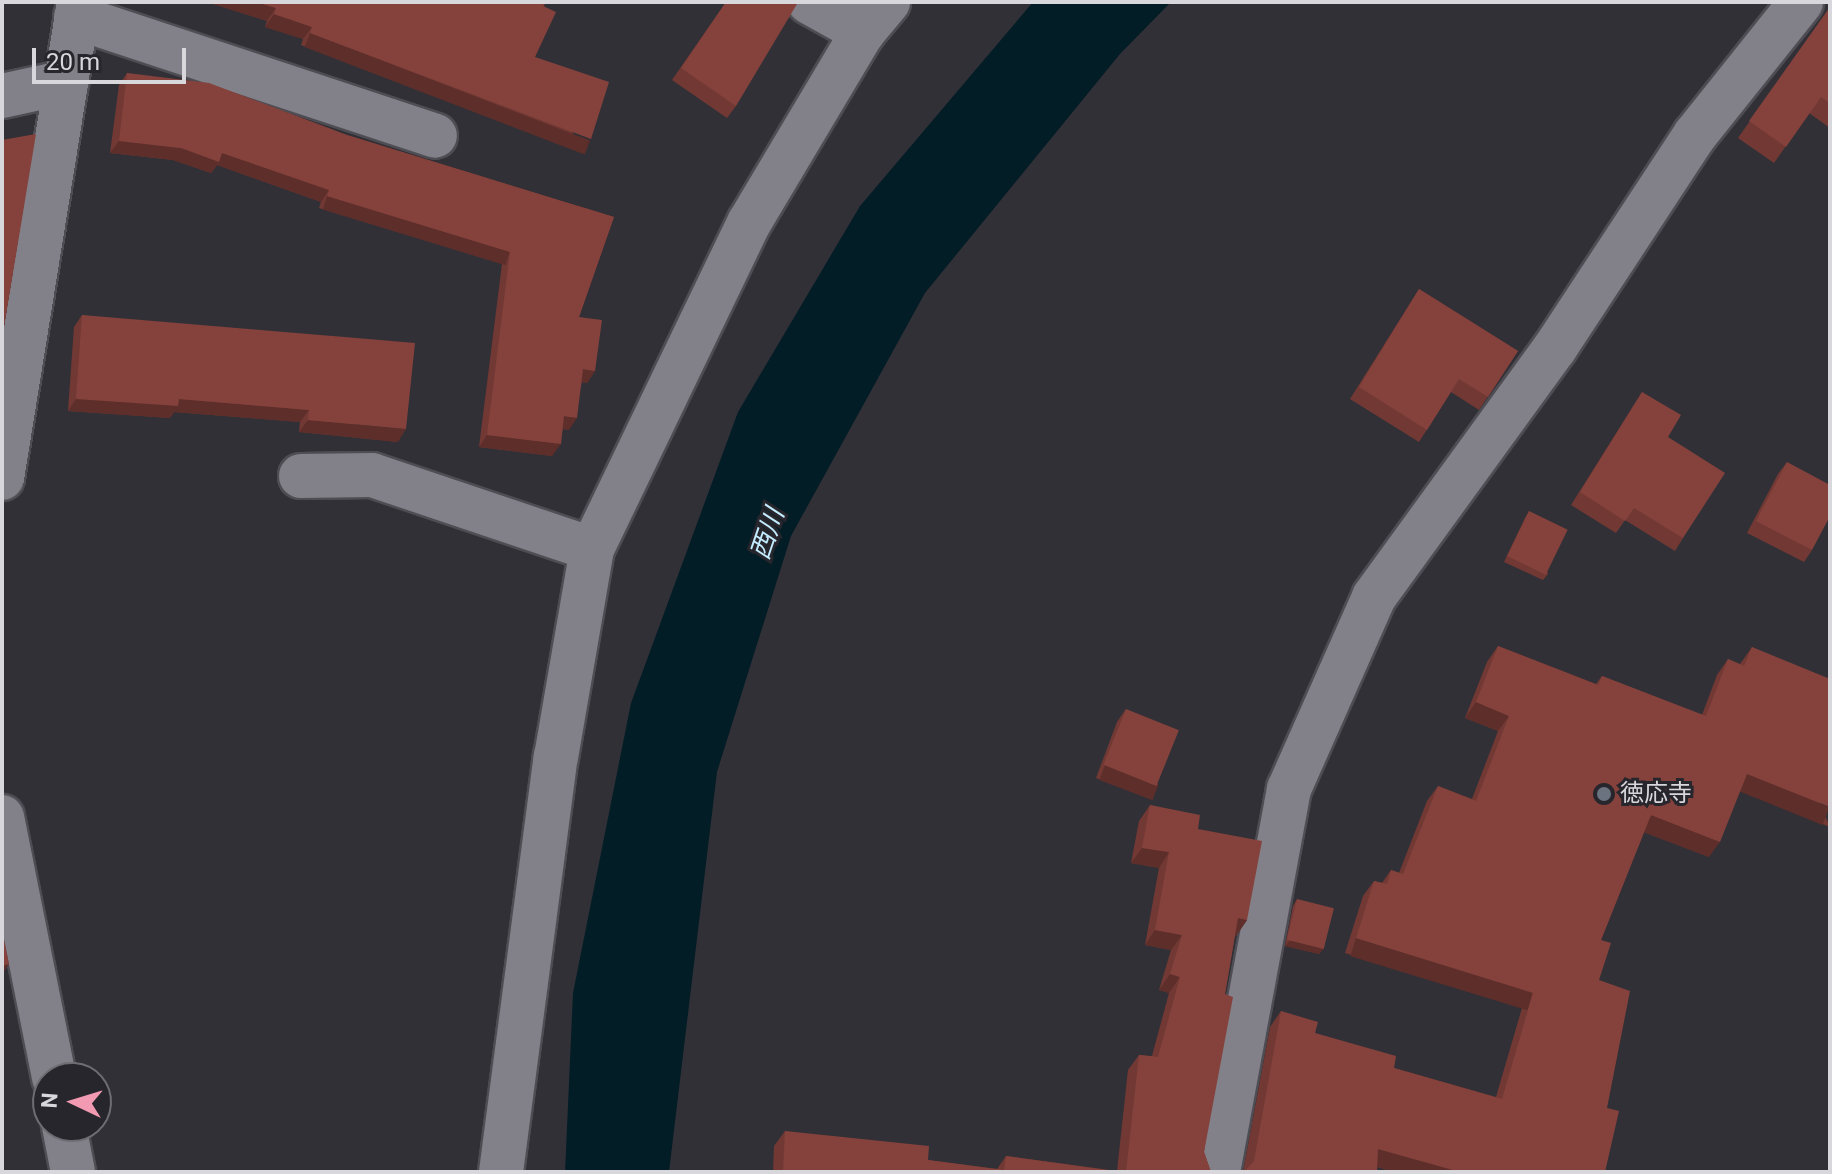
<!DOCTYPE html>
<html>
<head>
<meta charset="utf-8">
<style>
  body { margin:0 }
  #map { position:relative; width:1832px; height:1174px; overflow:hidden; background:#323037; font-family:Roboto,"Noto Sans JP",sans-serif }
  div>[style] { position:absolute }
  .water>* { inset:0; background:#031d27 }
  .roads { filter:drop-shadow(2px 0 #4f4d54) drop-shadow(-2px 0 #4f4d54) drop-shadow(0 2px #4f4d54) drop-shadow(0 -2px #4f4d54) }
  .street>* { height:44px; margin:-22px; padding:0 22px; transform-origin:22px; border-radius:22px; background:#828088 }
  .wall>* { inset:0; background:#723934 }
  .shaded-wall>* { inset:0; background:#5d2e2a; transform-origin:0 0 }
  .building>* { inset:0; background:#85423c; transform-origin:0 0 }
  .dots>* { width:22px; height:22px; translate:-50% -50%; box-sizing:border-box; border:4px solid #28262d; border-radius:50% }
  span { translate:-50% -50%; white-space:nowrap; text-align:center; line-height:1.15; -webkit-text-stroke:6px #28262d; paint-order:stroke }
  .poi-label { font-size:24px; color:#d8d7db }
  .left { translate:0 -50%; text-align:left }
  .water-label { font-size:26px; color:#c3ecfe; font-style:italic }
  .frame { position:absolute; inset:0; border:4px solid #d8d7db; pointer-events:none }
  .north { position:absolute; left:32px; top:1062px; width:80px; height:80px; box-sizing:border-box; background:#28262d; border:2px solid #6e6d73; border-radius:50%; rotate:274deg; font-size:22px; font-weight:700; line-height:32px; text-align:center; color:#d8d7db }
  .north::after { content:''; display:block; margin:auto; width:28px; height:36px; background:#f19ab1; clip-path:polygon(50% 0,100% 100%,50% 72%,0 100%) }
  .scale { position:absolute; left:32px; top:48px; width:154px; height:36px; box-sizing:border-box; border:4px solid #d8d7db; border-top:0; padding-left:10px; font-size:24px; line-height:28px; white-space:nowrap; color:#d8d7db; -webkit-text-stroke:6px #28262d; paint-order:stroke }
</style>
</head>
<body>
<div id="map">
  <div class="water">
    <div style="clip-path:polygon(1033px 2px,1171px 2px,1120px 54px,925px 293px,791px 536px,717px 772px,669px 1172px,565px 1172px,573px 993px,631px 703px,738px 412px,860px 206px)"></div>
  </div>
  <div class="roads">
    <div class="street">
      <div style="left:809px;top:2px;width:62px;rotate:29.1deg"></div>
      <div style="left:76px;top:17px;width:378px;rotate:18.3deg"></div>
      <div style="left:2px;top:96px;width:66px;rotate:-12.3deg"></div>
      <div style="left:301px;top:476px;width:71px;rotate:-0.8deg"></div>
      <div style="left:372px;top:475px;width:232px;rotate:18.6deg"></div>
      <div style="left:2px;top:478px;width:482px;rotate:-80.8deg"></div>
      <div style="left:2px;top:817px;width:266px;rotate:78.7deg"></div>
      <div style="left:64px;top:1126px;width:47px;rotate:78.9deg"></div>
      <div style="left:501px;top:1172px;width:419px;rotate:-82.5deg"></div>
      <div style="left:556px;top:757px;width:211px;rotate:-80.2deg"></div>
      <div style="left:592px;top:549px;width:362px;rotate:-64.3deg"></div>
      <div style="left:749px;top:223px;width:222px;rotate:-59.2deg"></div>
      <div style="left:863px;top:32px;width:39px;rotate:-50deg"></div>
      <div style="left:1218px;top:1172px;width:390px;rotate:-79.5deg"></div>
      <div style="left:1289px;top:789px;width:210px;rotate:-66.1deg"></div>
      <div style="left:1374px;top:597px;width:308px;rotate:-54deg"></div>
      <div style="left:1555px;top:348px;width:255px;rotate:-56.7deg"></div>
      <div style="left:1695px;top:135px;width:170px;rotate:-51.4deg"></div>
    </div>
  </div>
  <div class="wall">
    <div style="clip-path:polygon(207px 2px,545px 2px,535px 57px,582px 151px,301px 45px,303px 39px,265px 27px,267px 21px)"></div>
    <div style="clip-path:polygon(726px 2px,736px 106px,727px 118px,672px 80px)"></div>
    <div style="clip-path:polygon(1830px 7px,1830px 128px,1809px 113px,1774px 163px,1738px 138px)"></div>
    <div style="clip-path:polygon(127px 73px,347px 135px,614px 217px,579px 317px,595px 371px,587px 383px,582px 382px,569px 430px,563px 429px,552px 456px,479px 447px,502px 264px,319px 208px,321px 202px,217px 165px,211px 173px,173px 160px,110px 153px,119px 85px)"></div>
    <div style="clip-path:polygon(1419px 289px,1518px 351px,1479px 410px,1451px 392px,1419px 442px,1350px 399px)"></div>
    <div style="clip-path:polygon(82px 315px,398px 442px,299px 432px,300px 422px,174px 412px,170px 418px,68px 411px,74px 327px)"></div>
    <div style="clip-path:polygon(1642px 392px,1668px 437px,1683px 538px,1675px 551px,1625px 520px,1616px 533px,1571px 505px)"></div>
    <div style="clip-path:polygon(1787px 462px,1812px 550px,1804px 562px,1747px 533px,1778px 474px)"></div>
    <div style="clip-path:polygon(1529px 511px,1548px 574px,1543px 580px,1504px 562px,1525px 518px)"></div>
    <div style="clip-path:polygon(1498px 646px,1596px 684px,1602px 676px,1702px 715px,1717px 675px,1728px 659px,1740px 664px,1752px 647px,1830px 827px,1740px 791px,1709px 857px,1644px 832px,1601px 940px,1599px 980px,1607px 1108px,1605px 1172px,1394px 1172px,1377px 1167px,1243px 1172px,1270px 1027px,1281px 1011px,1315px 1033px,1394px 1068px,1496px 1097px,1522px 1008px,1345px 953px,1363px 896px,1374px 881px,1382px 883px,1391px 870px,1399px 873px,1427px 801px,1438px 786px,1472px 799px,1498px 731px,1465px 718px,1487px 662px)"></div>
    <div style="clip-path:polygon(1126px 709px,1158px 785px,1150px 798px,1096px 778px,1117px 722px)"></div>
    <div style="clip-path:polygon(1150px 805px,1198px 829px,1247px 920px,1236px 936px,1235px 935px,1225px 994px,1204px 1152px,1211px 1172px,773px 1172px,774px 1146px,785px 1131px,928px 1160px,997px 1169px,1006px 1156px,1117px 1171px,1128px 1070px,1139px 1055px,1152px 1056px,1169px 993px,1159px 990px,1171px 950px,1145px 945px,1159px 868px,1131px 863px,1139px 821px)"></div>
    <div style="clip-path:polygon(1297px 899px,1324px 948px,1319px 954px,1285px 946px,1293px 906px)"></div>
  </div>
  <div class="shaded-wall">
    <div style="clip-path:polygon(207px 2px,256px 2px,276px 8px,267px 21px)"></div>
    <div style="clip-path:polygon(274px 14px,312px 27px,303px 39px,265px 27px)"></div>
    <div style="left:310px;top:33px;width:300px;height:15px;rotate:21deg"></div>
    <div style="clip-path:polygon(119px 141px,222px 153px,329px 190px,321px 202px,217px 165px,211px 173px,173px 160px,110px 153px)"></div>
    <div style="left:327px;top:196px;width:191px;height:14px;rotate:17deg"></div>
    <div style="clip-path:polygon(583px 369px,595px 371px,587px 383px,575px 381px)"></div>
    <div style="clip-path:polygon(76px 399px,179px 399px,309px 410px,300px 422px,174px 412px,170px 418px,68px 411px)"></div>
    <div style="clip-path:polygon(564px 416px,577px 418px,569px 430px,556px 428px)"></div>
    <div style="clip-path:polygon(308px 420px,406px 429px,398px 442px,299px 432px)"></div>
    <div style="clip-path:polygon(487px 435px,561px 444px,552px 456px,479px 447px)"></div>
    <div style="clip-path:polygon(1476px 702px,1509px 716px,1498px 731px,1465px 718px)"></div>
    <div style="left:1105px;top:765px;width:57px;height:16px;rotate:21deg"></div>
    <div style="left:1747px;top:774px;width:89px;height:19px;rotate:22deg"></div>
    <div style="clip-path:polygon(1651px 815px,1720px 842px,1709px 857px,1640px 831px)"></div>
    <div style="clip-path:polygon(1142px 848px,1169px 852px,1159px 868px,1131px 863px)"></div>
    <div style="clip-path:polygon(1238px 918px,1247px 920px,1236px 936px,1227px 934px)"></div>
    <div style="clip-path:polygon(1155px 930px,1182px 935px,1171px 950px,1145px 945px)"></div>
    <div style="left:1356px;top:938px;width:185px;height:19px;rotate:17deg"></div>
    <div style="clip-path:polygon(1290px 940px,1324px 948px,1319px 954px,1285px 946px)"></div>
    <div style="clip-path:polygon(9px 964px,2px 974px,2px 966px)"></div>
    <div style="clip-path:polygon(1170px 974px,1180px 977px,1169px 993px,1159px 990px)"></div>
    <div style="clip-path:polygon(1378px 1149px,1460px 1172px,1394px 1172px,1368px 1164px)"></div>
  </div>
  <div class="building">
    <div style="clip-path:polygon(256px 2px,545px 2px,543px 6px,556px 12px,535px 57px,609px 82px,591px 139px,310px 33px,312px 27px,274px 14px,276px 8px)"></div>
    <div style="clip-path:polygon(726px 2px,794px 2px,797px 4px,736px 106px,681px 68px)"></div>
    <div style="clip-path:polygon(1830px 7px,1830px 103px,1821px 97px,1786px 147px,1749px 121px)"></div>
    <div style="clip-path:polygon(127px 73px,209px 83px,347px 135px,614px 217px,579px 317px,602px 320px,595px 371px,583px 369px,577px 418px,564px 416px,561px 444px,487px 435px,510px 252px,327px 196px,329px 190px,222px 153px,219px 162px,181px 148px,119px 141px)"></div>
    <div style="clip-path:polygon(36px 134px,2px 339px,2px 140px)"></div>
    <div style="clip-path:polygon(1419px 289px,1518px 351px,1488px 397px,1459px 379px,1427px 430px,1359px 387px)"></div>
    <div style="clip-path:polygon(82px 315px,415px 343px,406px 429px,308px 420px,309px 410px,179px 399px,178px 406px,76px 399px)"></div>
    <div style="clip-path:polygon(1642px 392px,1681px 415px,1668px 437px,1725px 473px,1683px 538px,1634px 508px,1625px 521px,1580px 492px)"></div>
    <div style="clip-path:polygon(1787px 462px,1830px 485px,1830px 516px,1812px 550px,1756px 521px)"></div>
    <div style="left:1529px;top:511px;width:43px;height:50px;rotate:26deg"></div>
    <div style="clip-path:polygon(1498px 646px,1598px 685px,1602px 676px,1706px 716px,1728px 659px,1744px 666px,1752px 647px,1830px 679px,1830px 807px,1747px 774px,1720px 842px,1651px 815px,1601px 940px,1611px 943px,1599px 980px,1630px 991px,1607px 1108px,1619px 1111px,1605px 1172px,1460px 1172px,1378px 1149px,1377px 1172px,1244px 1172px,1254px 1161px,1281px 1011px,1318px 1022px,1315px 1033px,1396px 1056px,1394px 1068px,1502px 1099px,1533px 993px,1356px 938px,1374px 881px,1387px 884px,1391px 870px,1403px 874px,1438px 786px,1476px 801px,1509px 716px,1476px 702px)"></div>
    <div style="left:1126px;top:709px;width:57px;height:60px;rotate:22deg"></div>
    <div style="clip-path:polygon(1150px 805px,1200px 815px,1198px 829px,1262px 841px,1247px 920px,1238px 918px,1225px 994px,1233px 997px,1204px 1152px,1211px 1172px,1126px 1172px,1139px 1055px,1158px 1057px,1180px 977px,1170px 974px,1182px 935px,1155px 930px,1169px 852px,1142px 848px)"></div>
    <div style="left:1297px;top:899px;width:38px;height:42px;rotate:14deg"></div>
    <div style="clip-path:polygon(2px 930px,9px 964px,2px 966px)"></div>
    <div style="clip-path:polygon(785px 1131px,929px 1146px,928px 1160px,1004px 1170px,1006px 1156px,1121px 1172px,783px 1172px)"></div>
  </div>
  <div class="dots">
    <div style="left:1604px;top:794px;background:#6b7280"></div>
  </div>
  <div class="poi-label">
    <span class="left" style="left:1620px;top:794px">徳応寺</span>
  </div>
  <div class="water-label">
    <span style="left:768px;top:534px;rotate:-71deg">西川</span>
  </div>
  <div class="frame"></div>
  <div class="north">N</div>
  <div class="scale">20 m</div>
</div>
</body>
</html>
